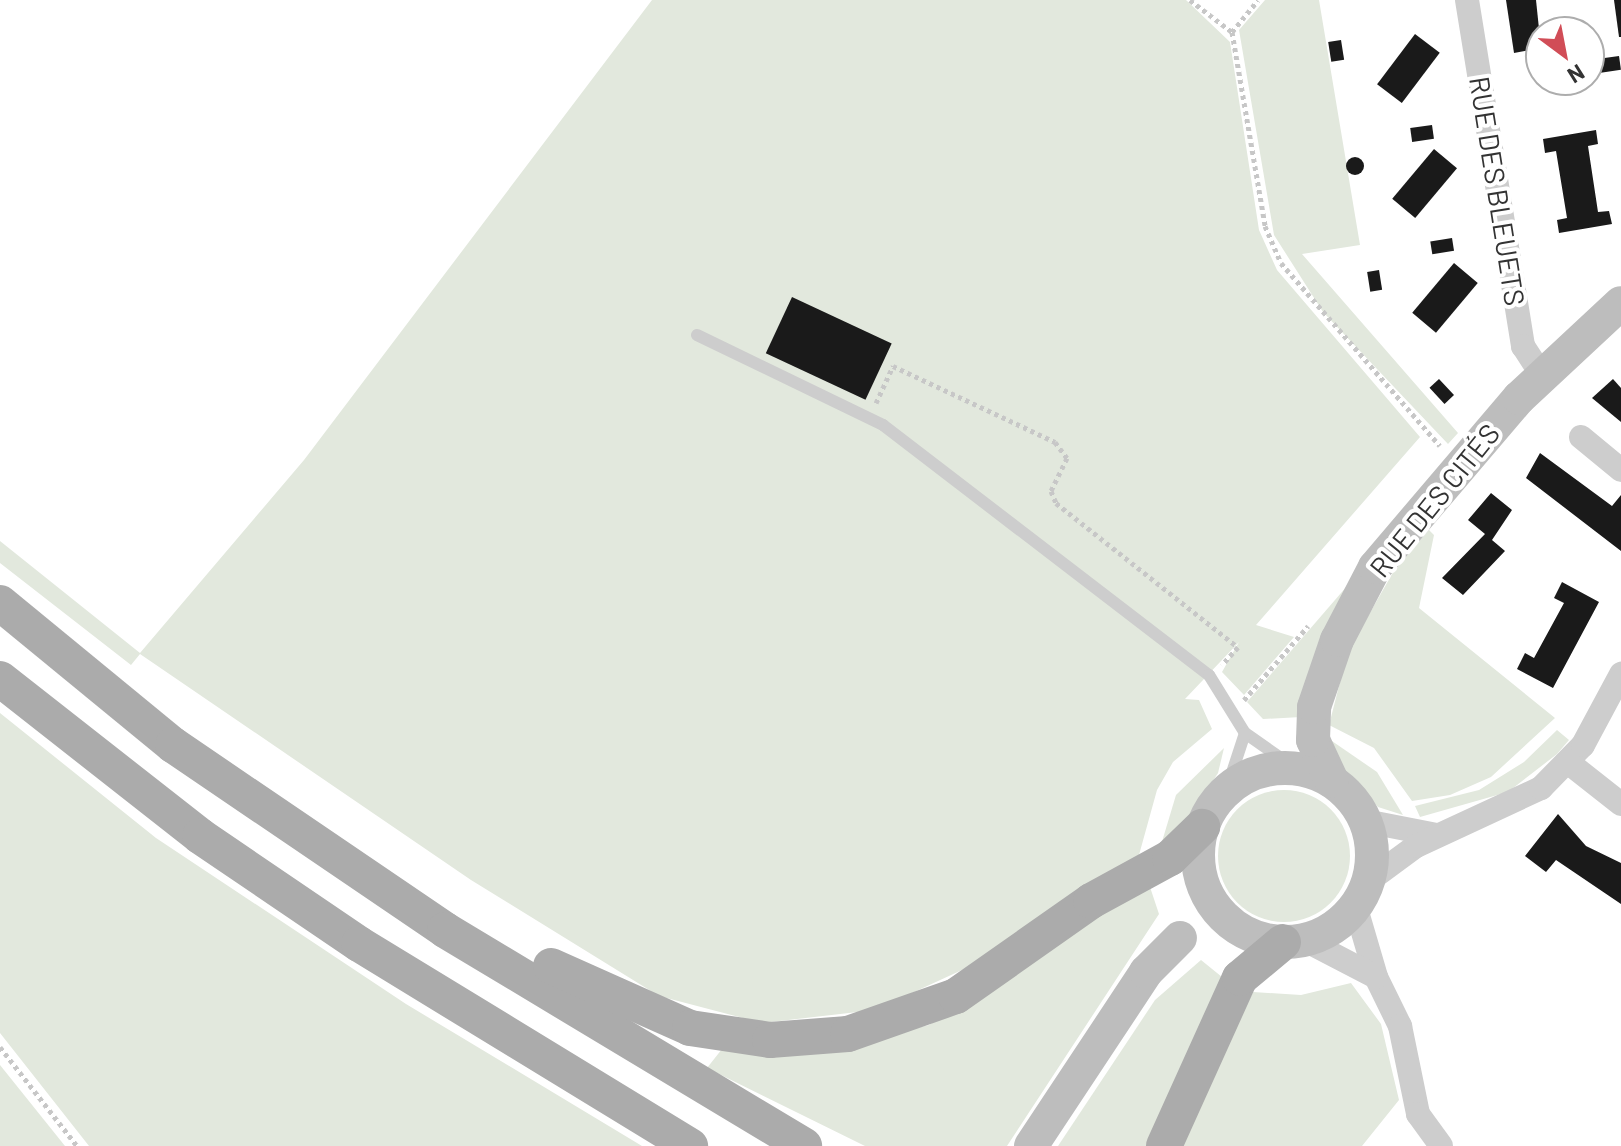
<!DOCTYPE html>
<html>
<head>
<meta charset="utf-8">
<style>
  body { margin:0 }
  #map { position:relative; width:1621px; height:1146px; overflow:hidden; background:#fff; font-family:Barlow,sans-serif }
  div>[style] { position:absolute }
  .green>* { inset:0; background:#e2e8dd }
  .round { border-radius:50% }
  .building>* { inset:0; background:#1a1a1a; transform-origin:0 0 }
  .path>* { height:5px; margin-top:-2.5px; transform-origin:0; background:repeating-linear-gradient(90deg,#c7c7c7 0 4px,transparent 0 8px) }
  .lane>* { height:12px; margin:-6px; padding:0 6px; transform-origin:6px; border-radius:6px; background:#cdcdcd }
  .street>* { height:24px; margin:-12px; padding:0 12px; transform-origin:12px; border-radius:12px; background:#cdcdcd }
  .secondary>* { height:34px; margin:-17px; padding:0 17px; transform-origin:17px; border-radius:17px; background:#bdbdbd }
  .secondary>.ring { margin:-17px; padding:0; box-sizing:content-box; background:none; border:34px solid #bdbdbd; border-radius:50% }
  .primary>* { height:36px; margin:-18px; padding:0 18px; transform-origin:18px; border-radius:18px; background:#ababab }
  span { translate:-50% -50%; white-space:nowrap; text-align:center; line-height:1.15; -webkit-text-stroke:8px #fff; paint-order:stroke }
  .street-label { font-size:28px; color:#333 }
  .north { position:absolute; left:1525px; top:16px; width:80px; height:80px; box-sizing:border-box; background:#fff; border:2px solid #adadad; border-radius:50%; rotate:148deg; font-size:22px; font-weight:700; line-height:32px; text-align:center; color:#333 }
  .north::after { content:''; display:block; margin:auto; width:28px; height:36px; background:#d14d57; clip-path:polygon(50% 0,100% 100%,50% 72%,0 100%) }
</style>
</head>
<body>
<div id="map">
  <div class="green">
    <div style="clip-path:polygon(652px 0,1186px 0,1230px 42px,1259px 230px,1277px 270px,1420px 437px,1256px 625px,1294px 637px,1244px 695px,1222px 672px,1239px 642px,1185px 699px,1199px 700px,1212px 729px,1173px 762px,1157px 790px,1139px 855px,975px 964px,875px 1010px,762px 1023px,659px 996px,471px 880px,140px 654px,131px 665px,0 563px,0 541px,140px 653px,304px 460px)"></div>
    <div style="clip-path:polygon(1265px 0,1319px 0,1360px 245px,1302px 254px,1458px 433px,1448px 444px,1323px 312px,1274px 235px,1239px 30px)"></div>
    <div style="clip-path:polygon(1429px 530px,1434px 535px,1419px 608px,1555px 718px,1491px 777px,1450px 795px,1412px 801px,1374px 748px,1329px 725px,1348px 651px,1395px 569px)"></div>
    <div style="clip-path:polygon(1360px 571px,1301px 717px,1263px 719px,1247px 702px)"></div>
    <div style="clip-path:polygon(0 713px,156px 838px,406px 1004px,642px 1146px,89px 1146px,0 1033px)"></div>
    <div style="clip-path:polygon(1557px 730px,1569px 740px,1557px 754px,1508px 792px,1420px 817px,1415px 806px,1479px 790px,1524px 762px)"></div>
    <div style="clip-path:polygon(1329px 739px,1377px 772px,1403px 815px,1378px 807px,1331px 757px)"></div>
    <div style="clip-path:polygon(1224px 748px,1218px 773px,1182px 829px,1161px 845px,1176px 795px)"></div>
    <div class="round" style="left:1218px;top:790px;width:132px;height:132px"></div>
    <div style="clip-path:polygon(1149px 884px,1159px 914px,1007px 1146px,865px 1146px,707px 1068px,722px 1049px,824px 1051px,929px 1025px)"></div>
    <div style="clip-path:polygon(1201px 960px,1222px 977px,1154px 1146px,1058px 1146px,1155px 1000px)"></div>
    <div style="clip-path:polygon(1351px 983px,1381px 1024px,1399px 1100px,1362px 1146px,1179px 1146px,1253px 992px,1301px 995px)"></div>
    <div style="clip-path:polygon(0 1065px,65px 1146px,0 1146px)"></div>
  </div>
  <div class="building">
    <div style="clip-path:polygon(1506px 0,1536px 0,1541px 48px,1514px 53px)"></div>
    <div style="clip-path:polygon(1614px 0,1621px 0,1621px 37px,1619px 37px)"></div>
    <div style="left:1415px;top:34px;width:31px;height:63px;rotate:37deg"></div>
    <div style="left:1341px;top:40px;width:20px;height:13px;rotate:81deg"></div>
    <div style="left:1619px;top:56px;width:14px;height:22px;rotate:82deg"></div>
    <div style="left:1432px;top:125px;width:14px;height:22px;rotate:82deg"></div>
    <div style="clip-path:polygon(1596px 130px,1598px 144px,1588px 146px,1598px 212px,1609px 211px,1612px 224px,1559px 233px,1557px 220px,1567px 218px,1556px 151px,1545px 153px,1543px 139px)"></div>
    <div style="left:1434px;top:149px;width:30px;height:65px;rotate:40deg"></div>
    <div class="round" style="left:1346px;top:157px;width:18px;height:18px"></div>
    <div style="left:1452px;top:238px;width:13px;height:22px;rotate:81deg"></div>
    <div style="left:1454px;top:263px;width:31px;height:65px;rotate:40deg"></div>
    <div style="left:1379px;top:270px;width:20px;height:12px;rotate:81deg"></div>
    <div style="left:792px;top:297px;width:110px;height:62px;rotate:25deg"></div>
    <div style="left:1439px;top:379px;width:22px;height:13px;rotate:47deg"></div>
    <div style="clip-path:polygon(1613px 379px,1621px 388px,1621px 422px,1592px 398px)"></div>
    <div style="clip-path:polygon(1540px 453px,1612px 506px,1621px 495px,1621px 551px,1526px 478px)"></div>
    <div style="clip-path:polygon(1491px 493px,1512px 510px,1492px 540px,1505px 551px,1463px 595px,1442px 578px,1485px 534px,1468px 520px)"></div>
    <div style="clip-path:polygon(1562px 582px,1599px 602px,1553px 688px,1517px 669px,1525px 653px,1534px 658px,1564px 603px,1554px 598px)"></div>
    <div style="clip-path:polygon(1558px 814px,1586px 846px,1621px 863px,1621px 904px,1556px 860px,1546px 872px,1525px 856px)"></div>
  </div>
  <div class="path">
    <div style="left:1190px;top:0;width:53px;rotate:37.3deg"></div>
    <div style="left:1232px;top:32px;width:197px;rotate:80.3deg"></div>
    <div style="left:1265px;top:226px;width:40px;rotate:66.6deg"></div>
    <div style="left:1281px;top:263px;width:242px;rotate:49deg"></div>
    <div style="left:1232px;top:32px;width:41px;rotate:-50.9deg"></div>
    <div style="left:876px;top:403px;width:41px;rotate:-65.3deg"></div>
    <div style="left:893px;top:366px;width:179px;rotate:25.1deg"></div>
    <div style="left:1055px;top:442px;width:20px;rotate:53deg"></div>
    <div style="left:1067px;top:458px;width:37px;rotate:116deg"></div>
    <div style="left:1051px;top:491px;width:13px;rotate:67deg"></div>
    <div style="left:1056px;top:503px;width:232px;rotate:38.4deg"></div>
    <div style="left:1238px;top:647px;width:24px;rotate:132deg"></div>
    <div style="left:1244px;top:700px;width:98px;rotate:-49.1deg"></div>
    <div style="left:0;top:1047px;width:125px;rotate:52.1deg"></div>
  </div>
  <div class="lane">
    <div style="left:697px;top:335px;width:207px;rotate:25.8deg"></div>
    <div style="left:883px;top:425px;width:411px;rotate:37.5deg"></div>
    <div style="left:1209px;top:675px;width:68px;rotate:58.2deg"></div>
    <div style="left:1245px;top:733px;width:61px;rotate:35deg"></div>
    <div style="left:1226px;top:791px;width:61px;rotate:-71.9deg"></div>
  </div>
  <div class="street">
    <div style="left:1467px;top:0;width:351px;rotate:80.8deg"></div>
    <div style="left:1523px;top:346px;width:35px;rotate:57deg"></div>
    <div style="left:1581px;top:437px;width:52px;rotate:39.5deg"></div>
    <div style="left:1569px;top:763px;width:66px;rotate:38.3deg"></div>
    <div style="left:1365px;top:821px;width:73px;rotate:11deg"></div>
    <div style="left:1367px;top:882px;width:61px;rotate:-36.3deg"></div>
    <div style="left:1416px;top:846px;width:138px;rotate:-24.9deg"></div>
    <div style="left:1541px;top:788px;width:60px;rotate:-45.7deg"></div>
    <div style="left:1583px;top:745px;width:81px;rotate:-61.8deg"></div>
    <div style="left:1355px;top:905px;width:75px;rotate:73.7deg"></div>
    <div style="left:1376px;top:977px;width:55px;rotate:63.9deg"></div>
    <div style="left:1400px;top:1026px;width:90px;rotate:78.4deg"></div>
    <div style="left:1418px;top:1114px;width:39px;rotate:54deg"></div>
    <div style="left:1303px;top:939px;width:82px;rotate:27.5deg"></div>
  </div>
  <div class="secondary">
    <div class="ring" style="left:1198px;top:768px;width:140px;height:140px"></div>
    <div style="left:1332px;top:781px;width:45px;rotate:-114.9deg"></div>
    <div style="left:1313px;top:740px;width:33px;rotate:-88deg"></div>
    <div style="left:1314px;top:707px;width:71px;rotate:-71.1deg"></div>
    <div style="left:1337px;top:640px;width:82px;rotate:-62.5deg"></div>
    <div style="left:1375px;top:567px;width:222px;rotate:-49.6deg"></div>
    <div style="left:1519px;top:398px;width:139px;rotate:-43deg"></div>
    <div style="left:1031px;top:1146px;width:209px;rotate:-56.5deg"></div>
    <div style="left:1146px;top:972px;width:48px;rotate:-45deg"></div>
  </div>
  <div class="primary">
    <div style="left:0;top:603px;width:224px;rotate:39.4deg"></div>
    <div style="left:173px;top:745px;width:329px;rotate:34.2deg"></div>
    <div style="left:445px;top:930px;width:419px;rotate:31deg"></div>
    <div style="left:0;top:679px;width:254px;rotate:38.1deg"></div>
    <div style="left:200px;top:836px;width:192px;rotate:34.2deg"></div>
    <div style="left:359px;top:944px;width:388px;rotate:31.4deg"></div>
    <div style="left:551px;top:966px;width:152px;rotate:24deg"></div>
    <div style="left:690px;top:1028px;width:81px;rotate:8.5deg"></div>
    <div style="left:770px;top:1040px;width:78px;rotate:-4.4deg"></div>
    <div style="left:848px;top:1034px;width:114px;rotate:-19.4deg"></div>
    <div style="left:956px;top:996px;width:165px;rotate:-35.1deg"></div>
    <div style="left:1091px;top:901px;width:90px;rotate:-28.6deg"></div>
    <div style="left:1170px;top:858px;width:45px;rotate:-44.1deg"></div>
    <div style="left:1164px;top:1146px;width:184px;rotate:-65.7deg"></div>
    <div style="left:1240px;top:978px;width:56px;rotate:-39.9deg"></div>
  </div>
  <div class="street-label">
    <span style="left:1498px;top:191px;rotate:81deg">RUE DES BLEUETS</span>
    <span style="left:1434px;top:500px;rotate:-51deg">RUE DES CITÉS</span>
  </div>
  <div class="north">N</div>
</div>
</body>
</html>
